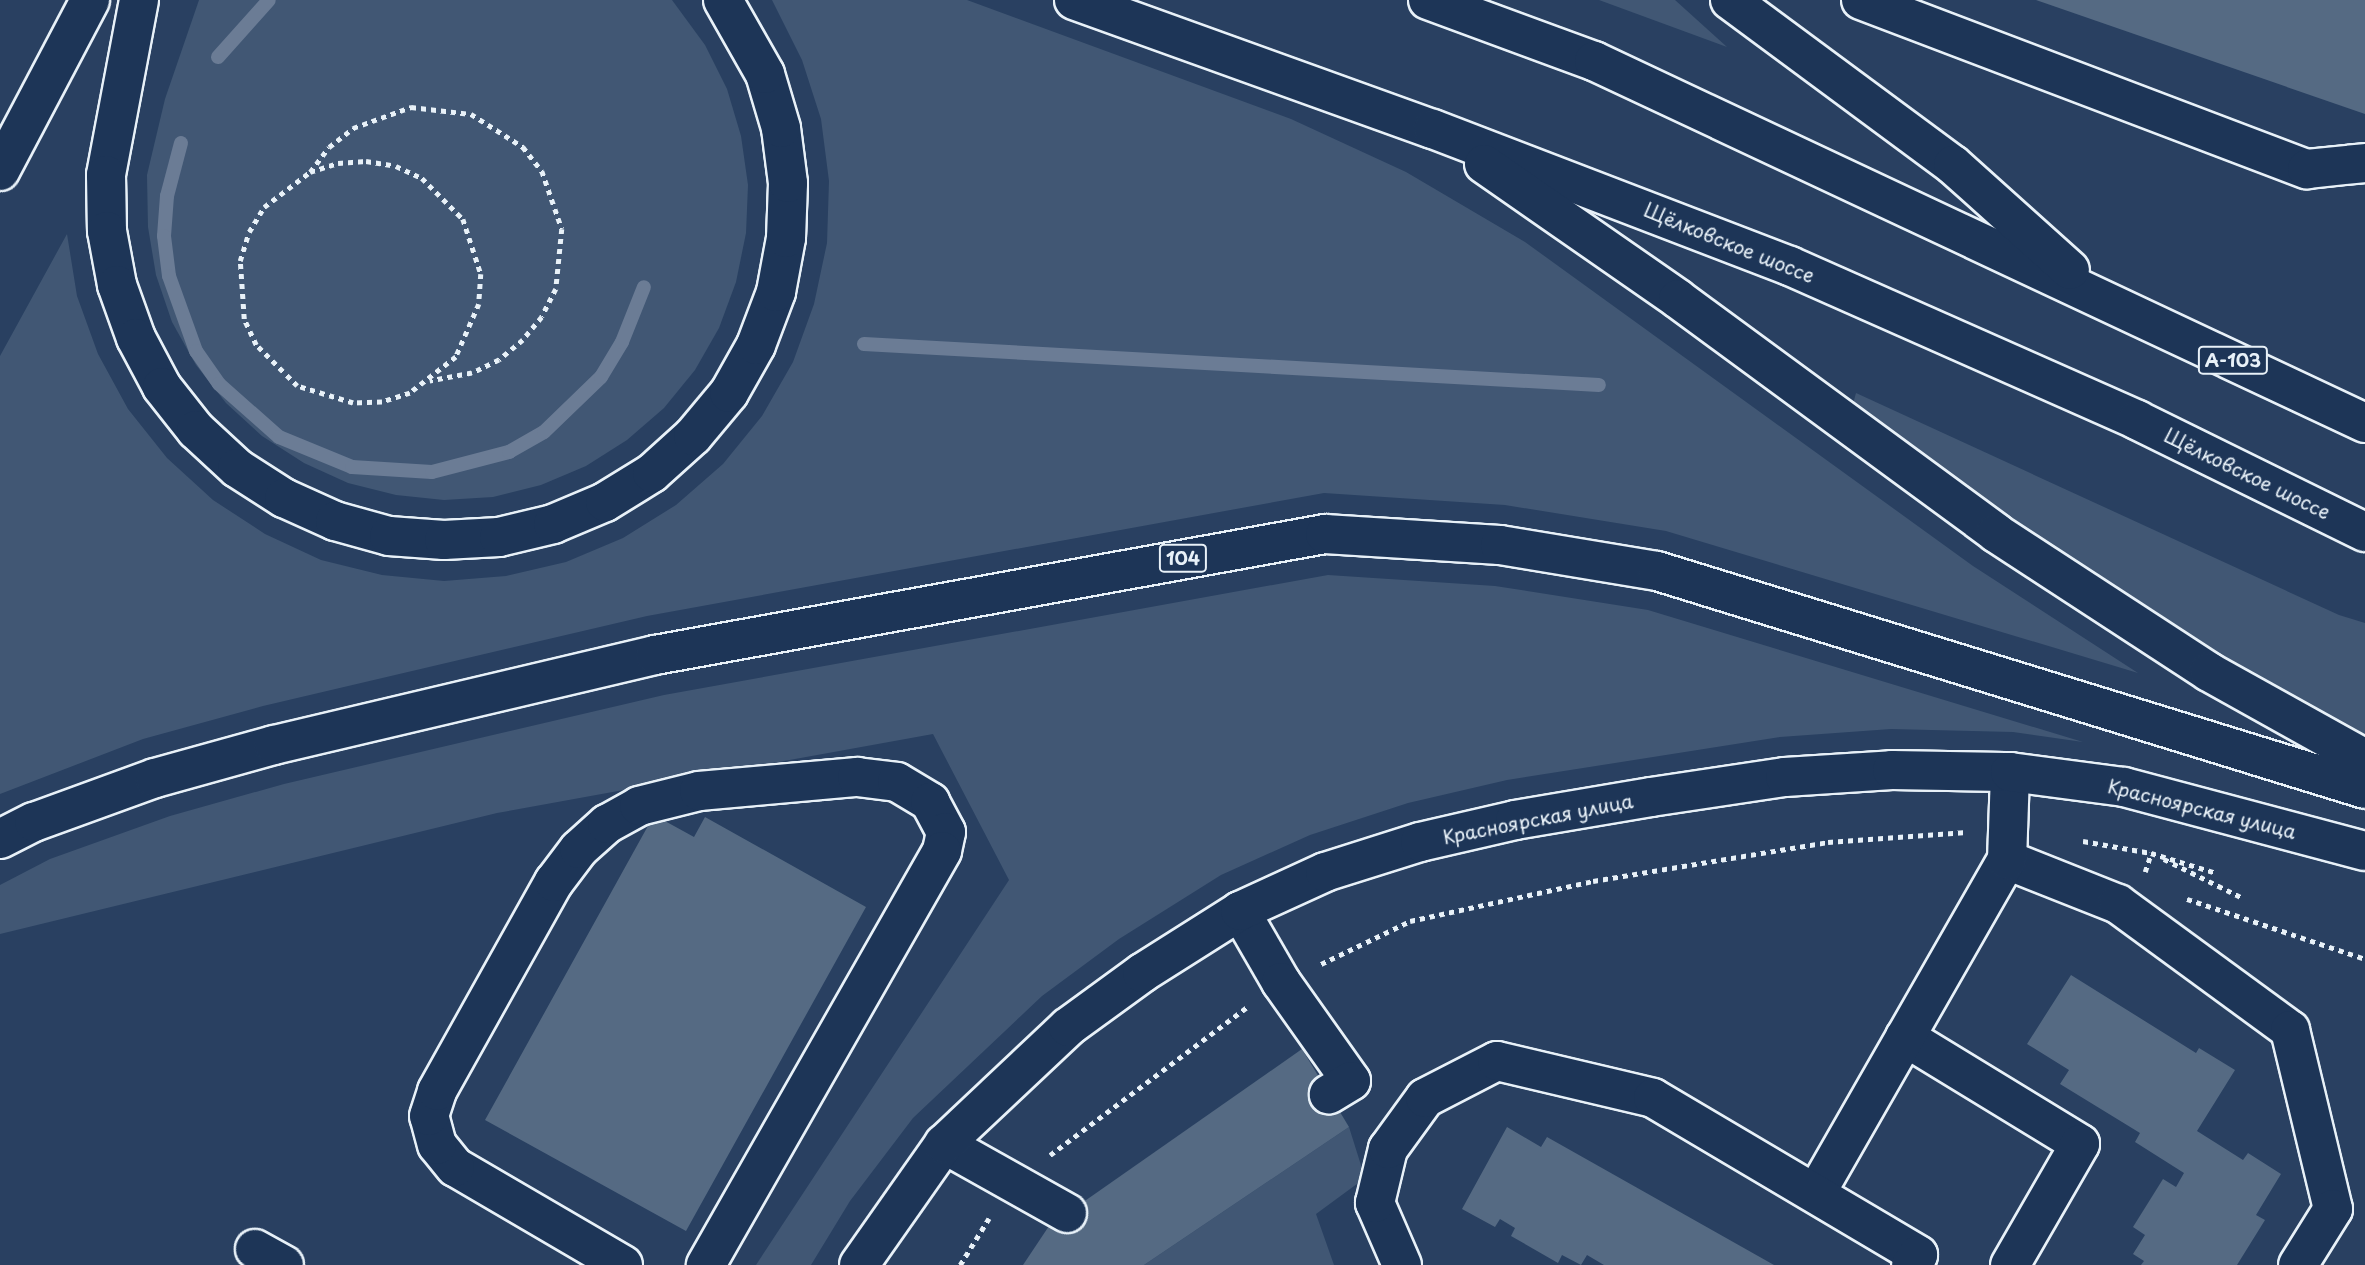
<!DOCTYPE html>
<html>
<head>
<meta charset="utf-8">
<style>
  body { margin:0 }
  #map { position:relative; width:2365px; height:1265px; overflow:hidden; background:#294061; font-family:"Playpen Sans",sans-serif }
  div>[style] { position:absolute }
  .green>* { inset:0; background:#415774 }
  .stream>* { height:14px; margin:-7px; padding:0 7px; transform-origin:7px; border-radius:7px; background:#6b7c95 }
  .building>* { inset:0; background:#556a83 }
  .path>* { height:4.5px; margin-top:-2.25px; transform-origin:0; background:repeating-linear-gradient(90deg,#e8f1f8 0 5px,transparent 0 10px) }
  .roads { filter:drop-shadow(2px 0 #e8f1f8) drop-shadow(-2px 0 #e8f1f8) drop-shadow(0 2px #e8f1f8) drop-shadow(0 -2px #e8f1f8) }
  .minor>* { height:38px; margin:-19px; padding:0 19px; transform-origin:19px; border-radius:19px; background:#1d3557 }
  .major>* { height:38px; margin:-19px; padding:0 19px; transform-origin:19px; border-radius:19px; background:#1d3557 }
  .highway>* { height:38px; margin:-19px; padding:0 19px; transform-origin:19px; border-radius:19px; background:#1d3557 }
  span { translate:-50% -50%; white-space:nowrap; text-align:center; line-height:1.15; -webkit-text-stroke:5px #1d3557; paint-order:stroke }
  .shield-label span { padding:2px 5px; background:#1d3557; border:2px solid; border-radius:5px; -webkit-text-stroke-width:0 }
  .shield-label { font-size:18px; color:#e8f1f8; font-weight:700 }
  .street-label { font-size:19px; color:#e8f1f8 }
</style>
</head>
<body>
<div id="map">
  <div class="green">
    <div style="clip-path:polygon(199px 0,672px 0,705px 45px,727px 89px,741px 136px,748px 185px,746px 233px,736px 282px,719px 328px,695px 370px,664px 408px,627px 440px,586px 466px,541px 485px,493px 497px,444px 500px,396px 495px,348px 483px,304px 463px,262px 436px,226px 403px,196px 365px,172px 322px,156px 275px,148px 227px,147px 175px,165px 99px)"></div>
    <div style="clip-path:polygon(772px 0,967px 0,1291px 119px,1406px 172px,1525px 242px,1973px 566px,2138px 673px,1666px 531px,1505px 505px,1324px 493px,647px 616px,263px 706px,143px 739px,0 794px,0 356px,67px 234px,77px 296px,98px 354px,128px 409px,167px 458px,213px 500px,265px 534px,321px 560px,382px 575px,444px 581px,506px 576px,566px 562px,623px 538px,676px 505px,723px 464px,762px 416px,793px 362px,814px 304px,827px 243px,829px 181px,821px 119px,802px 60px)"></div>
    <div style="clip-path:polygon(1599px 0,1675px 0,1727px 47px)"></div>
    <div style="clip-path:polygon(1856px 393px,2339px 615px,2365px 623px,2365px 740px,2196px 646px,2026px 531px,1853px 404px)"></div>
    <div style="clip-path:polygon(1328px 575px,1495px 586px,1648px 610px,2083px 742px,2013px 732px,1891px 729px,1780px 737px,1507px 780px,1408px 803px,1310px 835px,1221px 875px,1119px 939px,1042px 996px,913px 1118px,850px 1201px,811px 1265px,756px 1265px,1009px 880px,933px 734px,497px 813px,0 934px,0 885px,50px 859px,170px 816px,284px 784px,664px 695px)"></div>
    <div style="clip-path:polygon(1349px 1127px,1365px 1178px,1316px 1214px,1334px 1265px,1144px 1265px)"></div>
  </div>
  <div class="stream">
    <div style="left:218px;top:57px;width:76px;rotate:-48.2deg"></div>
    <div style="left:181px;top:143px;width:55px;rotate:104.8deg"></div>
    <div style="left:167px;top:196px;width:40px;rotate:94.3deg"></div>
    <div style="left:164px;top:236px;width:40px;rotate:82.9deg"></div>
    <div style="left:169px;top:276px;width:80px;rotate:70.2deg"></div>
    <div style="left:196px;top:351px;width:40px;rotate:55.1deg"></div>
    <div style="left:219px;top:384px;width:80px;rotate:41.5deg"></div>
    <div style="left:279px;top:437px;width:79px;rotate:22.3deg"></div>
    <div style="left:352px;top:467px;width:80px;rotate:3.6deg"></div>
    <div style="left:432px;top:472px;width:80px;rotate:-14.6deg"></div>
    <div style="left:509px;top:452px;width:40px;rotate:-29.7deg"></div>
    <div style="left:544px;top:432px;width:79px;rotate:-44deg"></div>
    <div style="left:601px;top:377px;width:41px;rotate:-59deg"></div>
    <div style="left:622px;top:342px;width:59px;rotate:-68.2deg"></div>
    <div style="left:864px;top:344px;width:736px;rotate:3.19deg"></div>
  </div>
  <div class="building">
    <div style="clip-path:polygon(2036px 0,2365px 0,2365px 114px)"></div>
    <div style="clip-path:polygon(654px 815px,694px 837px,705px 817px,866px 907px,686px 1231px,485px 1120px)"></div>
    <div style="clip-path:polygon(2071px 975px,2196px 1053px,2199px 1048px,2235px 1070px,2197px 1131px,2243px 1160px,2248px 1153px,2281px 1174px,2256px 1215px,2265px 1220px,2237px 1265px,2141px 1265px,2144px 1261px,2133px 1254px,2145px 1235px,2133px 1227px,2163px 1179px,2176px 1187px,2184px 1173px,2135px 1142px,2140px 1133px,2060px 1084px,2069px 1070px,2027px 1044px)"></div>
    <div style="clip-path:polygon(1302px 1049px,1349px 1127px,1144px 1265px,1023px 1265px,1049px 1226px)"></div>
    <div style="clip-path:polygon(1507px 1127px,1541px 1147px,1547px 1137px,1774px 1265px,1604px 1265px,1587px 1255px,1581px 1265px,1562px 1255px,1558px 1263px,1511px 1236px,1515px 1228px,1500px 1219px,1495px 1227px,1462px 1209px)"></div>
  </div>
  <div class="path">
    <div style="left:310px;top:172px;width:29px;rotate:-18deg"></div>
    <div style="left:338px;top:163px;width:28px;rotate:-4deg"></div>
    <div style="left:366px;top:161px;width:30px;rotate:9deg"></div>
    <div style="left:396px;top:166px;width:29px;rotate:25deg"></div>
    <div style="left:422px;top:178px;width:58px;rotate:45deg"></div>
    <div style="left:463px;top:219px;width:58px;rotate:71.9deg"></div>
    <div style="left:481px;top:274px;width:30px;rotate:94deg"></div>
    <div style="left:479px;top:304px;width:58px;rotate:113.5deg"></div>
    <div style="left:456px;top:357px;width:58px;rotate:142deg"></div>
    <div style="left:410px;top:393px;width:29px;rotate:162deg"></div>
    <div style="left:382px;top:402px;width:29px;rotate:178deg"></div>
    <div style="left:353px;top:403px;width:59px;rotate:-163.1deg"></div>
    <div style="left:297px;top:386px;width:58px;rotate:-135deg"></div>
    <div style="left:256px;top:345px;width:29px;rotate:-115deg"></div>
    <div style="left:244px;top:319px;width:58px;rotate:-93.9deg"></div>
    <div style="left:240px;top:261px;width:30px;rotate:-73deg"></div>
    <div style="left:249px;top:232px;width:29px;rotate:-59deg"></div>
    <div style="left:264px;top:207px;width:58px;rotate:-37.3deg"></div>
    <div style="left:310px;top:172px;width:31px;rotate:-53deg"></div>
    <div style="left:329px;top:147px;width:31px;rotate:-38deg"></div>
    <div style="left:353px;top:128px;width:62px;rotate:-19.9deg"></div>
    <div style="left:411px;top:107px;width:60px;rotate:6.7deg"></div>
    <div style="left:471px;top:114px;width:62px;rotate:32.4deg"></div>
    <div style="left:523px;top:147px;width:31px;rotate:52deg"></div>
    <div style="left:542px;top:171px;width:61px;rotate:71deg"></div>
    <div style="left:562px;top:229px;width:60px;rotate:95.7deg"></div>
    <div style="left:556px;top:289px;width:31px;rotate:117deg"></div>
    <div style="left:542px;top:317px;width:30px;rotate:130deg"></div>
    <div style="left:523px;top:340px;width:31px;rotate:140deg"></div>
    <div style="left:499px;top:360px;width:30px;rotate:154deg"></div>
    <div style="left:472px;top:373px;width:43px;rotate:169.2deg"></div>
    <div style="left:2083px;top:841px;width:69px;rotate:10deg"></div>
    <div style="left:2151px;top:853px;width:69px;rotate:16.9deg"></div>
    <div style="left:2164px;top:859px;width:88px;rotate:26.3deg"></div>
    <div style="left:2145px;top:872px;width:20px;rotate:-72deg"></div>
    <div style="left:2187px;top:899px;width:188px;rotate:18.6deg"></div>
    <div style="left:1321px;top:964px;width:99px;rotate:-25.8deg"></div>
    <div style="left:1410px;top:921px;width:187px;rotate:-12.3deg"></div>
    <div style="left:1593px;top:881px;width:238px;rotate:-9.4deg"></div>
    <div style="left:1828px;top:842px;width:139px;rotate:-4.1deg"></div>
    <div style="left:1050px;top:1155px;width:246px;rotate:-36.9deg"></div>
    <div style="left:960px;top:1265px;width:55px;rotate:-58.3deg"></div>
  </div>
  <div class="roads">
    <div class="minor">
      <div style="left:1861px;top:0;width:477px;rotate:20.8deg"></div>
      <div style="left:2307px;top:169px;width:58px;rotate:-5.9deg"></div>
      <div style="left:2007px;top:860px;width:119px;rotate:21.6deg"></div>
      <div style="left:2118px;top:904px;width:213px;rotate:36.2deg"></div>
      <div style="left:2290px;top:1030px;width:184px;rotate:76.5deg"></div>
      <div style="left:2333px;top:1209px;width:66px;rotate:122deg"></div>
      <div style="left:1240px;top:911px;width:82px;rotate:60deg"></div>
      <div style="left:1281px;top:982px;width:121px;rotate:54.7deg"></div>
      <div style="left:1351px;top:1081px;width:26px;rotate:149deg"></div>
      <div style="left:1905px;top:1037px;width:205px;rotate:31.4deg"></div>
      <div style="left:2080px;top:1144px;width:140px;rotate:120deg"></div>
      <div style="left:944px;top:1144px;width:141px;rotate:29.3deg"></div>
      <div style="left:1816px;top:1193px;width:384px;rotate:-60.2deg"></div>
      <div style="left:2007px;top:860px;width:88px;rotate:-88deg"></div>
      <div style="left:255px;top:1249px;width:33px;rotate:29deg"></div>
      <div style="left:623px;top:1265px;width:194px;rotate:-149.7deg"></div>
      <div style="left:455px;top:1167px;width:28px;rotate:-129deg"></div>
      <div style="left:437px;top:1145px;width:30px;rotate:-105deg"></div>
      <div style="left:429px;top:1116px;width:26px;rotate:-72deg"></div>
      <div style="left:437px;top:1091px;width:240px;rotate:-60.8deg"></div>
      <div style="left:554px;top:882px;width:41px;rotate:-52.9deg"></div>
      <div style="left:579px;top:849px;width:38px;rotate:-42deg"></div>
      <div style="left:607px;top:824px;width:37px;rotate:-29deg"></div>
      <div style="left:639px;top:806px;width:62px;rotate:-14deg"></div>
      <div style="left:699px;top:791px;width:159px;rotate:-5.1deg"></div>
      <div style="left:857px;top:777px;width:40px;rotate:7.1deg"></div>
      <div style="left:897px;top:782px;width:39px;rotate:31deg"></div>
      <div style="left:930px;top:802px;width:34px;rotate:62deg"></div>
      <div style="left:946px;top:832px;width:19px;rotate:102deg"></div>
      <div style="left:942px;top:851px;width:477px;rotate:119.7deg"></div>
      <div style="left:859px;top:1265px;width:148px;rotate:-54.9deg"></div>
      <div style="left:944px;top:1144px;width:170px;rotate:-43.3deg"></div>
      <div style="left:1068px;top:1027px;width:92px;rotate:-36.1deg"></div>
      <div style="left:1142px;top:973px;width:116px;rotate:-32.3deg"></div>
      <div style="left:1240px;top:911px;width:94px;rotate:-24.6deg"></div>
      <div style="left:1325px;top:872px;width:100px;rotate:-17.5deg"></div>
      <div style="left:1420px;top:842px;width:98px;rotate:-13deg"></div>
      <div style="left:1515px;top:820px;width:138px;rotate:-9.6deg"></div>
      <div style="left:1651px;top:797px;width:135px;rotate:-8.5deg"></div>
      <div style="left:1785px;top:777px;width:107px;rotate:-3.7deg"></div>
      <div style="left:1892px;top:770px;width:118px;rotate:1deg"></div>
      <div style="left:2010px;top:772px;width:115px;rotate:7.5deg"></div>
      <div style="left:2124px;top:787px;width:249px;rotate:14.9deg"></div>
      <div style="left:1402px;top:1265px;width:68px;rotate:-113.5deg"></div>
      <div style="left:1375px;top:1203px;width:56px;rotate:-76.5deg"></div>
      <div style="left:1388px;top:1149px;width:63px;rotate:-54deg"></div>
      <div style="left:1425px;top:1098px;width:81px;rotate:-27.2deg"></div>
      <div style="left:1497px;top:1061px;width:160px;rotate:13.3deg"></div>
      <div style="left:1653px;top:1098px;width:308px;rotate:30.6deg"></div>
      <div style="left:1918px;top:1255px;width:12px;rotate:125deg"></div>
    </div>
    <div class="major">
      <div style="left:139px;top:0;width:178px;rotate:100.7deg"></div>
      <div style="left:106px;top:175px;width:56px;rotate:89deg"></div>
      <div style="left:107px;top:231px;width:55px;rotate:79.5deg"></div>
      <div style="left:117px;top:285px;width:56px;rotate:70.3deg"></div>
      <div style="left:136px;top:338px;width:55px;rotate:62deg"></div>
      <div style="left:162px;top:387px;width:55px;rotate:51.7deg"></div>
      <div style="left:196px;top:430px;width:56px;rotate:42.8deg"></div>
      <div style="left:237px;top:468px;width:56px;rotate:32.6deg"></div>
      <div style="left:284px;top:498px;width:56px;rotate:24.3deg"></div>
      <div style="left:335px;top:521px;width:56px;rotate:15.5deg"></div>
      <div style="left:389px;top:536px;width:55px;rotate:4.2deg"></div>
      <div style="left:444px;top:540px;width:55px;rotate:-3.1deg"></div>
      <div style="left:499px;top:537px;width:56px;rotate:-13.5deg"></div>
      <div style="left:553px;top:524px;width:56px;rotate:-22.9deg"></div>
      <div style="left:605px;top:502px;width:55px;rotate:-31.7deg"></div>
      <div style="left:652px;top:473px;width:55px;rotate:-42.1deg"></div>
      <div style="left:693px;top:436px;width:56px;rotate:-50.1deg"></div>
      <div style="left:729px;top:393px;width:55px;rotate:-60.6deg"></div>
      <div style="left:756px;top:345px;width:57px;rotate:-69.3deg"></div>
      <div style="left:776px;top:292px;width:55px;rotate:-79.5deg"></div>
      <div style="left:786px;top:238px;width:55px;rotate:-87.9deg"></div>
      <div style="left:788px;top:183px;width:55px;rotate:-97.3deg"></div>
      <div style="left:781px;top:128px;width:56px;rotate:-106.5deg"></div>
      <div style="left:765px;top:74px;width:85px;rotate:-119.6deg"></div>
      <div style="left:1074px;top:0;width:381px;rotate:19.8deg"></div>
      <div style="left:1433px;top:129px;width:382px;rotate:21deg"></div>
      <div style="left:1790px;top:266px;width:380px;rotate:23.9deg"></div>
      <div style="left:2137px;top:420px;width:254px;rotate:26.2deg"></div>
      <div style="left:1428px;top:0;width:177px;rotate:20.2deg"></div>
      <div style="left:1594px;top:61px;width:852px;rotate:25.15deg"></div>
      <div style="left:1730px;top:0;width:277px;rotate:36.5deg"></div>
      <div style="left:1953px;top:165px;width:157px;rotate:41.9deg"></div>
      <div style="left:1484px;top:164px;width:236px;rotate:34.8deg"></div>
      <div style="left:1678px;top:299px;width:395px;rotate:36.3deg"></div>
      <div style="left:1996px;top:533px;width:254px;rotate:33.1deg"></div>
      <div style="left:2209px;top:672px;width:179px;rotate:29.1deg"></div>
      <div style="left:0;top:839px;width:38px;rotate:-27deg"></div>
      <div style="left:34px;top:822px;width:129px;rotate:-20deg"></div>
      <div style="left:155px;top:778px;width:123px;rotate:-15.5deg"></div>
      <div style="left:274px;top:745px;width:391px;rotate:-13.3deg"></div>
      <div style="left:655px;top:655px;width:681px;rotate:-10.24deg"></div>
      <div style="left:1325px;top:534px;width:175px;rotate:3.6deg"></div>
      <div style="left:1500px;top:545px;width:159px;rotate:9.4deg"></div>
      <div style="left:1657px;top:571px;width:741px;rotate:17.11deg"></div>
    </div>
    <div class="highway">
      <div style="left:0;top:171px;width:193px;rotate:-62.2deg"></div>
    </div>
  </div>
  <div class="shield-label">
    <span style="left:2233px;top:360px">А-103</span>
    <span style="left:1183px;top:558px">104</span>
  </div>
  <div class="street-label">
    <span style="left:1729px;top:243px;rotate:22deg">Щёлковское шоссе</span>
    <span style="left:2247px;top:474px;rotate:26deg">Щёлковское шоссе</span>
    <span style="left:2202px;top:809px;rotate:14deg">Красноярская улица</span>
    <span style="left:1538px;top:819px;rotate:-11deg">Красноярская улица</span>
  </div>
</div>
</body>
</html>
